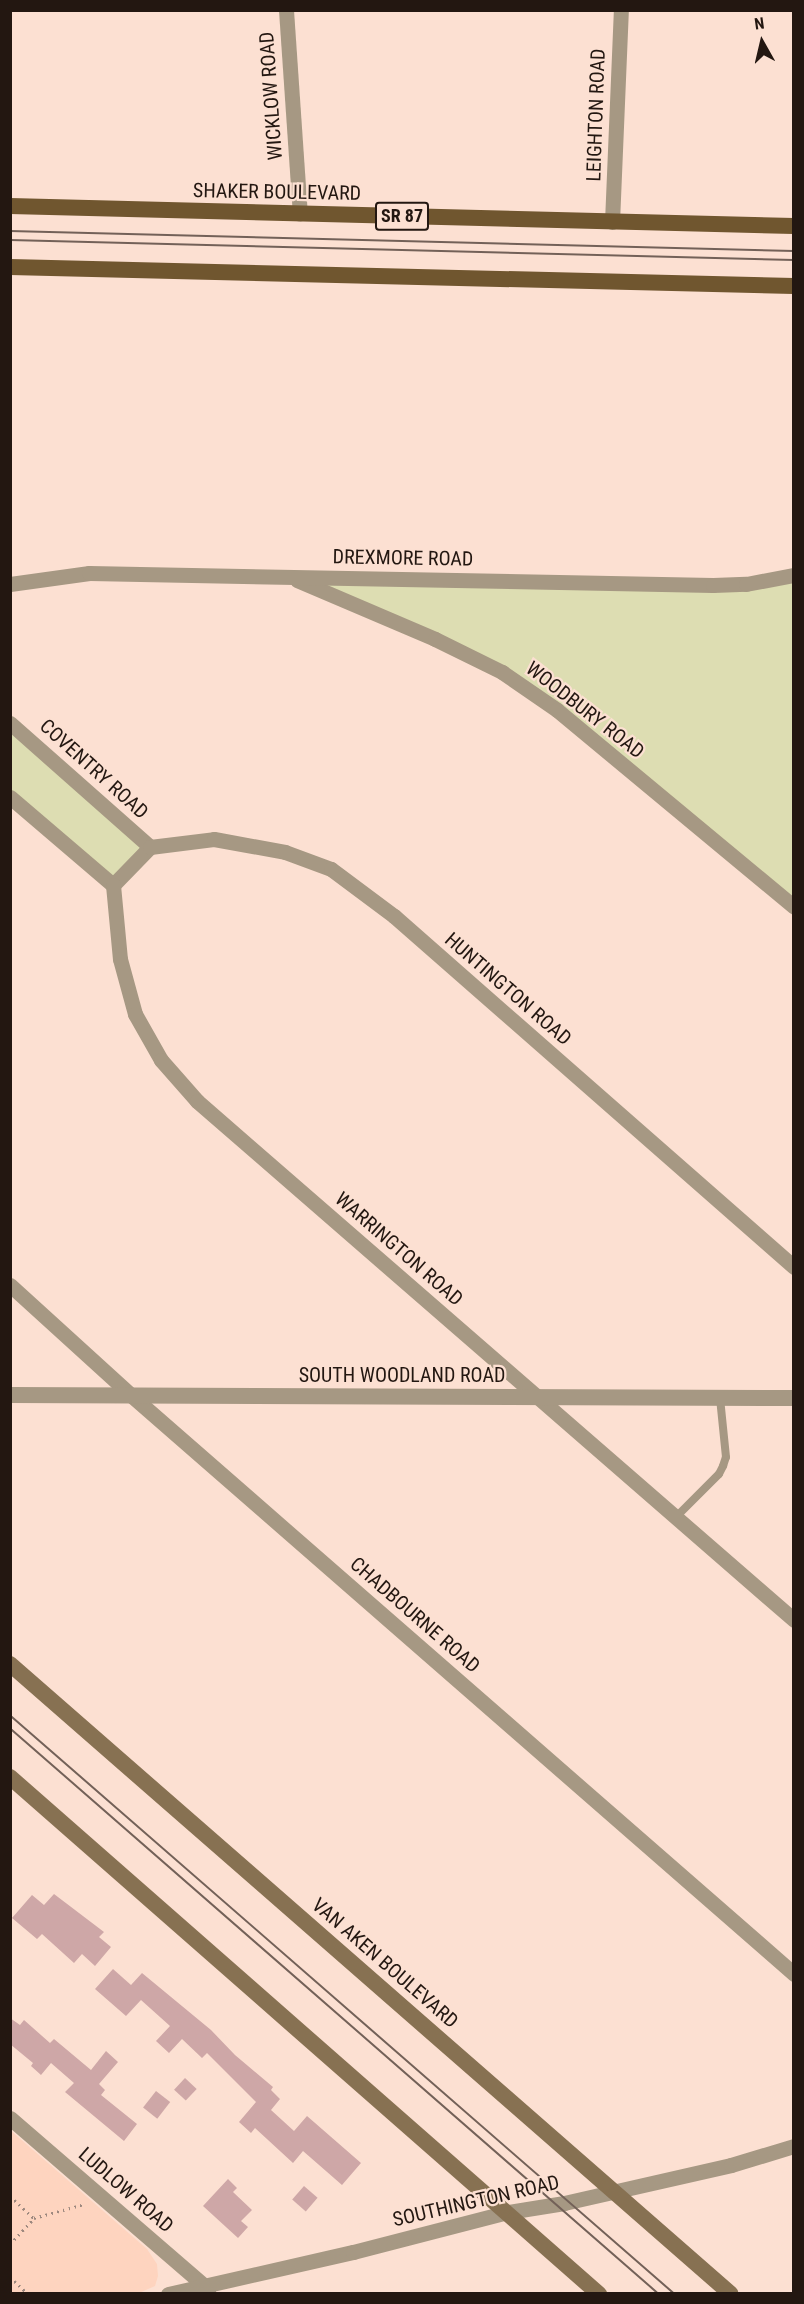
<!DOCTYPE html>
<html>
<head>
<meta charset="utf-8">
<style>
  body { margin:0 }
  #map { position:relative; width:804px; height:2304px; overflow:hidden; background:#fce0d2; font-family:"Roboto Condensed",sans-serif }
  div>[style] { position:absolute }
  .built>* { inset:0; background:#fed4bf }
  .green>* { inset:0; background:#ddddb2 }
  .building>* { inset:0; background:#cea7a7; transform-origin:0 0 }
  .path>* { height:3px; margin-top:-1.5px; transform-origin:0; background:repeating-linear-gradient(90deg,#9d887e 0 1.5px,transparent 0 6px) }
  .service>* { height:8px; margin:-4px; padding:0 4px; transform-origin:4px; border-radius:4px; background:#a69883 }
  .minor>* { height:15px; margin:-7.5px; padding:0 7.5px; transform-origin:7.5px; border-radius:7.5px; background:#a69883 }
  .tertiary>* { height:16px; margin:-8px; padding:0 8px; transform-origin:8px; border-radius:8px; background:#a69883 }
  .secondary>* { height:16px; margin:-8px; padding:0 8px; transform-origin:8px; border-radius:8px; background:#877152 }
  .primary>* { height:16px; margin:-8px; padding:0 8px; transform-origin:8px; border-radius:8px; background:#70562f }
  .tram>* { height:1.5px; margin:-0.75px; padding:0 0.75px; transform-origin:0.75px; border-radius:0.75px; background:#736158 }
  span { translate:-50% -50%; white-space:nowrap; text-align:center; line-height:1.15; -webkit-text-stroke:4.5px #fce0d2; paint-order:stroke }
  .shield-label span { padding:2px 4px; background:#fce0d2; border:2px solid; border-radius:4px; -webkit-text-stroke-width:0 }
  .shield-label { font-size:18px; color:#231711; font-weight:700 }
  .street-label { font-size:20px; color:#231711 }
  .frame { position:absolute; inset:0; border:12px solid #231711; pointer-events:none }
  .north { position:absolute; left:732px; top:12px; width:60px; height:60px; -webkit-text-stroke:4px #fce0d2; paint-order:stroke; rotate:352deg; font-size:16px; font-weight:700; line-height:24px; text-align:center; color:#231711 }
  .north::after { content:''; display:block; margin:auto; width:21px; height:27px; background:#231711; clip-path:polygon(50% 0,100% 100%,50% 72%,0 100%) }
</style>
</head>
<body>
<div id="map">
  <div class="built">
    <div style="clip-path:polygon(10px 2130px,147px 2249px,157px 2264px,158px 2276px,155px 2286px,139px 2293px,11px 2293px)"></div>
  </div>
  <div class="green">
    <div style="clip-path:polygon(793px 575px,793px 907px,502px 672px,289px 577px,713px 585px)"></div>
    <div style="clip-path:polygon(11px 723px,150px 847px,113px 885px,11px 797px)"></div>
  </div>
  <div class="building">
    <div style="clip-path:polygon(54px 1894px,104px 1932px,99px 1937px,111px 1947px,95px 1966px,82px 1954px,74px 1963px,42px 1934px,37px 1939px,12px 1918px,32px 1895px,44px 1905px)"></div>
    <div style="clip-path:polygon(113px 1969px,131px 1985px,142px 1973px,211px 2030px,235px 2055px,273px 2087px,271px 2090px,280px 2099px,271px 2110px,294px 2131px,307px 2116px,361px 2163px,342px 2185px,303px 2151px,293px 2163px,255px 2128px,251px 2133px,239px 2122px,256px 2102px,207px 2053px,202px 2058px,182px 2039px,169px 2053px,156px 2041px,170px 2026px,141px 2000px,126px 2016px,95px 1989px)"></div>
    <div style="clip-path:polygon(10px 2018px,20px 2025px,24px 2020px,50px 2043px,54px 2039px,91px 2070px,106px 2051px,118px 2062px,99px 2084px,105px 2090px,101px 2095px,137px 2124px,124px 2141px,65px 2092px,74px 2083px,51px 2063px,41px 2075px,31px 2066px,33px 2063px,10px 2044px)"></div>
    <div style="left:185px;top:2078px;width:16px;height:16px;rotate:43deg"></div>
    <div style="left:156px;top:2091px;width:18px;height:21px;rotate:38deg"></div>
    <div style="clip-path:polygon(228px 2179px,237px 2188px,233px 2192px,252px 2210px,241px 2221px,248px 2227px,238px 2238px,203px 2206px)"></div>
    <div style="left:304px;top:2186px;width:18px;height:18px;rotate:41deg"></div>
  </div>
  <div class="path">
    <div style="left:10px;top:2196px;width:33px;rotate:43deg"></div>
    <div style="left:10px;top:2244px;width:35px;rotate:-47deg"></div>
    <div style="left:34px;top:2218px;width:53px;rotate:-15.4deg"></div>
    <div style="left:10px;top:2277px;width:25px;rotate:43deg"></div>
  </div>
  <div class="service">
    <div style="left:675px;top:1518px;width:62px;rotate:-45deg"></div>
    <div style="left:719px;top:1474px;width:9px;rotate:-63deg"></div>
    <div style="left:723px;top:1466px;width:9px;rotate:-72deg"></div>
    <div style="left:726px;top:1457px;width:59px;rotate:-95.8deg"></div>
  </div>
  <div class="minor">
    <div style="left:286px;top:10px;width:204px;rotate:86.1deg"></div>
    <div style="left:612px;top:222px;width:212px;rotate:-87.6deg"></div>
    <div style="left:297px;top:580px;width:150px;rotate:23.1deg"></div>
    <div style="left:435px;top:639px;width:75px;rotate:26.2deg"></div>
    <div style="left:502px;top:672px;width:67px;rotate:34.6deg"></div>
    <div style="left:557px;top:710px;width:308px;rotate:39.7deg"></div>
    <div style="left:10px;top:584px;width:80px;rotate:-7.9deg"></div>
    <div style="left:89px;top:573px;width:624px;rotate:1.1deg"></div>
    <div style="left:713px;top:585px;width:33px;rotate:-2deg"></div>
    <div style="left:746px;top:584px;width:49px;rotate:-10.6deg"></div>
    <div style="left:10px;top:723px;width:187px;rotate:41.5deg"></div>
    <div style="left:10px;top:797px;width:135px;rotate:40.5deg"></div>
    <div style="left:150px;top:847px;width:53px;rotate:134.2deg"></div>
    <div style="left:113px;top:885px;width:74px;rotate:84.6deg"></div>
    <div style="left:120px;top:959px;width:57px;rotate:74.7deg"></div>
    <div style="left:135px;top:1014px;width:53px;rotate:60.5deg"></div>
    <div style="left:161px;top:1060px;width:55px;rotate:48.7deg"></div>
    <div style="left:197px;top:1101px;width:791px;rotate:41deg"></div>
    <div style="left:150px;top:847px;width:64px;rotate:-7.1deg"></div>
    <div style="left:214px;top:839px;width:72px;rotate:10.4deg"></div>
    <div style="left:285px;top:852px;width:49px;rotate:20.3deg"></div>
    <div style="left:331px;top:869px;width:79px;rotate:36.7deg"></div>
    <div style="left:394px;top:916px;width:532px;rotate:41.27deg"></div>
    <div style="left:10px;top:1285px;width:165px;rotate:42.3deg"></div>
    <div style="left:132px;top:1396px;width:879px;rotate:41.12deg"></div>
    <div style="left:10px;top:2118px;width:262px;rotate:40.8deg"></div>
    <div style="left:168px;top:2294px;width:190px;rotate:-12.8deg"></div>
    <div style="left:353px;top:2252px;width:160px;rotate:-14.5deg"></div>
    <div style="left:508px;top:2212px;width:57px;rotate:-9.1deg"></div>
    <div style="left:564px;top:2203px;width:171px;rotate:-12.8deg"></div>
    <div style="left:731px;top:2165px;width:66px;rotate:-16.8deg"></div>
  </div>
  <div class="tertiary">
    <div style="left:10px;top:1395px;width:784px;rotate:0.22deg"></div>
  </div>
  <div class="secondary">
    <div style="left:10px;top:1664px;width:957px;rotate:41.15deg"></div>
    <div style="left:10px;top:1777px;width:784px;rotate:41.28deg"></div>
  </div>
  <div class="primary">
    <div style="left:10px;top:206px;width:784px;rotate:1.46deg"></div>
    <div style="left:10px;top:267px;width:784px;rotate:1.39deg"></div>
  </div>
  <div class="tram">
    <div style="left:10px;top:231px;width:784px;rotate:1.46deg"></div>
    <div style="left:10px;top:240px;width:784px;rotate:1.46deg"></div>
    <div style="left:10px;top:1715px;width:882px;rotate:41.05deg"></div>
    <div style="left:10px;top:1728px;width:861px;rotate:41.09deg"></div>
  </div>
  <div class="shield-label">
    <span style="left:402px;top:216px">SR 87</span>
  </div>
  <div class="street-label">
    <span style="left:271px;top:96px;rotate:-94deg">WICKLOW ROAD</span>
    <span style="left:596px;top:115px;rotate:-88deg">LEIGHTON ROAD</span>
    <span style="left:277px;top:192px;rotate:1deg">SHAKER BOULEVARD</span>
    <span style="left:403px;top:558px;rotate:1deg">DREXMORE ROAD</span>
    <span style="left:585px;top:710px;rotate:38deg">WOODBURY ROAD</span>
    <span style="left:94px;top:769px;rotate:42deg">COVENTRY ROAD</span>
    <span style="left:508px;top:989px;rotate:41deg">HUNTINGTON ROAD</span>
    <span style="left:399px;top:1249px;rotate:41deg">WARRINGTON ROAD</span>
    <span style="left:402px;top:1375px">SOUTH WOODLAND ROAD</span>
    <span style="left:415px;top:1615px;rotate:41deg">CHADBOURNE ROAD</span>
    <span style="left:385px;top:1963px;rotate:41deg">VAN AKEN BOULEVARD</span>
    <span style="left:126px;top:2190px;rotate:41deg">LUDLOW ROAD</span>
    <span style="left:476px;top:2201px;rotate:-13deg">SOUTHINGTON ROAD</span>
  </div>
  <div class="frame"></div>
  <div class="north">N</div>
</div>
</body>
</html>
